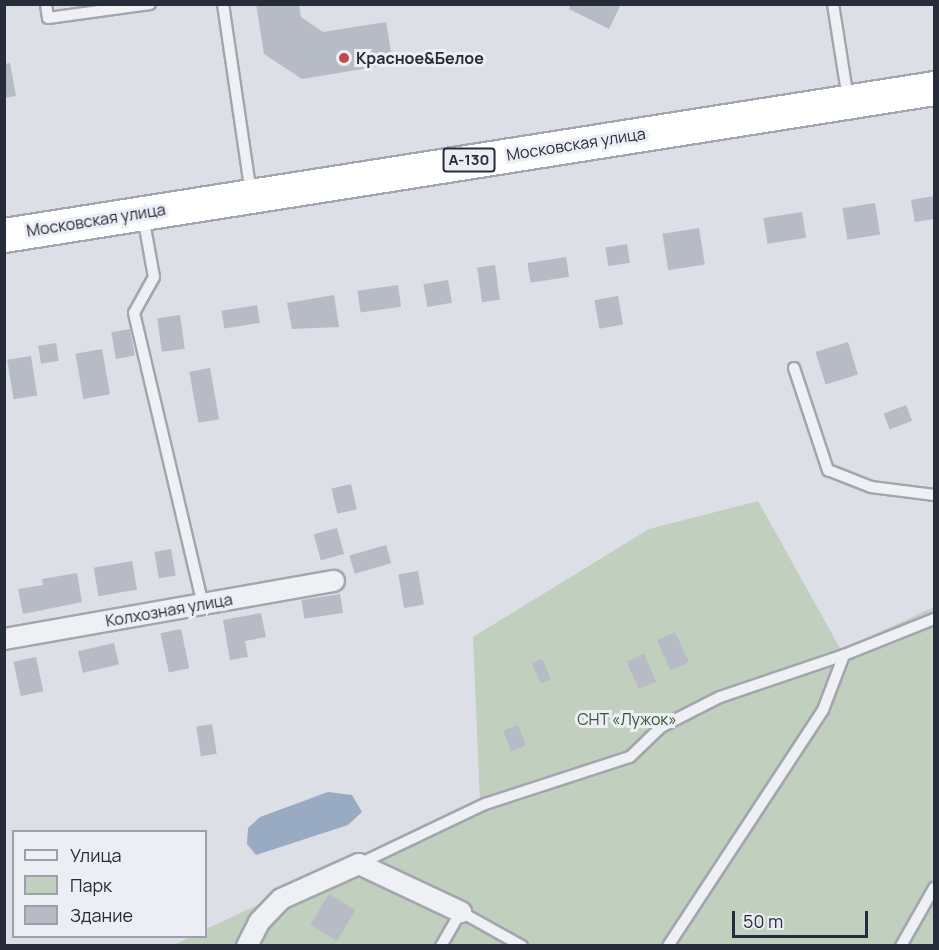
<!DOCTYPE html>
<html>
<head>
<meta charset="utf-8">
<style>
  body { margin:0 }
  #map { position:relative; width:939px; height:950px; overflow:hidden; background:#dcdfe5; font-family:Manrope,sans-serif }
  div>[style] { position:absolute }
  .green>* { inset:0; background:#c1cfbe }
  .water>* { inset:0; background:#99aac3 }
  .building>* { inset:0; background:#b7bbc5; transform-origin:0 0 }
  .roads { filter:drop-shadow(2px 0 #a2a6ae) drop-shadow(-2px 0 #a2a6ae) drop-shadow(0 2px #a2a6ae) drop-shadow(0 -2px #a2a6ae) }
  .lane>* { height:10px; margin:-5px; padding:0 5px; transform-origin:5px; border-radius:5px; background:#eff0f4 }
  .street>* { height:20px; margin:-10px; padding:0 10px; transform-origin:10px; border-radius:10px; background:#eff0f4 }
  .highway>* { height:33px; margin:-16.5px; padding:0 16.5px; transform-origin:16.5px; border-radius:16.5px; background:#fff }
  .dots>* { width:16px; height:16px; translate:-50% -50%; box-sizing:border-box; border:3px solid #ebeef3; border-radius:50% }
  span { translate:-50% -50%; white-space:nowrap; text-align:center; line-height:1.15; -webkit-text-stroke:6px #ebeef3; paint-order:stroke }
  .shield-label span { padding:2px 4px; background:#ebeef3; border:2px solid; border-radius:4px; -webkit-text-stroke-width:0 }
  .shield-label { font-size:15px; color:#272c3a; font-weight:700 }
  .poi-label { font-size:16px; color:#272c3a; font-weight:700 }
  .left { translate:0 -50%; text-align:left }
  .street-label { font-size:16px; color:#272c3a }
  .park-label { font-size:16px; color:#395535 }
  .frame { position:absolute; inset:0; border:6px solid #272c3a; pointer-events:none }
  .legend { position:absolute; left:12px; top:830px; width:195px; height:108px; box-sizing:border-box; background:#ebeef3; border:2px solid #9da0a9; margin:0; padding:8px 10px; list-style:none; font-size:18px; color:#272c3a }
  .legend li { display:flex; align-items:center; gap:12px; height:30px }
  .legend b { width:30px; border:2px solid #9da0a9 }
  .scale { position:absolute; left:732px; top:911px; width:136px; height:27px; box-sizing:border-box; border:3px solid #272c3a; border-top:0; padding-left:8px; font-size:18px; line-height:21px; white-space:nowrap; color:#272c3a; -webkit-text-stroke:4px #ebeef3; paint-order:stroke }
</style>
</head>
<body>
<div id="map">
  <div class="green">
    <div style="clip-path:polygon(758px 501px,841px 650px,934px 607px,934px 945px,171px 946px,190px 937px,206px 936px,206px 929px,480px 801px,473px 637px,649px 529px)"></div>
  </div>
  <div class="water">
    <div style="clip-path:polygon(328px 792px,352px 795px,362px 812px,348px 825px,256px 855px,247px 844px,248px 828px,260px 817px)"></div>
  </div>
  <div class="building">
    <div style="clip-path:polygon(256px 4px,299px 4px,301px 17px,323px 32px,386px 22px,393px 64px,302px 79px,264px 54px)"></div>
    <div style="clip-path:polygon(571px 4px,621px 4px,609px 29px,569px 9px)"></div>
    <div style="clip-path:polygon(10px 63px,16px 96px,4px 98px,4px 64px)"></div>
    <div style="clip-path:polygon(934px 196px,934px 219px,915px 222px,911px 200px)"></div>
    <div style="left:875px;top:203px;width:32px;height:33px;rotate:81deg"></div>
    <div style="left:802px;top:212px;width:26px;height:39px;rotate:81deg"></div>
    <div style="left:699px;top:228px;width:37px;height:37px;rotate:81deg"></div>
    <div style="left:627px;top:244px;width:19px;height:22px;rotate:81deg"></div>
    <div style="left:566px;top:257px;width:20px;height:39px;rotate:81deg"></div>
    <div style="left:495px;top:265px;width:35px;height:18px;rotate:82deg"></div>
    <div style="left:448px;top:280px;width:23px;height:25px;rotate:80deg"></div>
    <div style="left:398px;top:285px;width:22px;height:41px;rotate:82deg"></div>
    <div style="clip-path:polygon(334px 295px,339px 327px,292px 329px,287px 303px)"></div>
    <div style="left:618px;top:296px;width:29px;height:24px;rotate:80deg"></div>
    <div style="left:257px;top:305px;width:18px;height:36px;rotate:81deg"></div>
    <div style="left:180px;top:315px;width:34px;height:23px;rotate:82deg"></div>
    <div style="left:130px;top:329px;width:27px;height:19px;rotate:80deg"></div>
    <div style="left:848px;top:342px;width:34px;height:34px;rotate:73deg"></div>
    <div style="left:56px;top:343px;width:18px;height:18px;rotate:81deg"></div>
    <div style="left:102px;top:349px;width:46px;height:27px;rotate:80deg"></div>
    <div style="left:31px;top:356px;width:40px;height:24px;rotate:81deg"></div>
    <div style="left:210px;top:368px;width:52px;height:21px;rotate:80deg"></div>
    <div style="left:906px;top:405px;width:17px;height:24px;rotate:69deg"></div>
    <div style="left:351px;top:484px;width:26px;height:20px;rotate:77deg"></div>
    <div style="left:337px;top:528px;width:27px;height:24px;rotate:75deg"></div>
    <div style="left:386px;top:545px;width:19px;height:38px;rotate:74deg"></div>
    <div style="left:171px;top:549px;width:27px;height:17px;rotate:80deg"></div>
    <div style="left:132px;top:561px;width:29px;height:39px;rotate:80deg"></div>
    <div style="left:418px;top:571px;width:34px;height:20px;rotate:80deg"></div>
    <div style="clip-path:polygon(77px 573px,82px 602px,23px 614px,18px 589px,43px 585px,42px 579px)"></div>
    <div style="left:340px;top:594px;width:19px;height:39px;rotate:81deg"></div>
    <div style="clip-path:polygon(261px 613px,266px 637px,245px 641px,248px 657px,230px 660px,223px 620px)"></div>
    <div style="left:181px;top:629px;width:40px;height:21px;rotate:78deg"></div>
    <div style="left:675px;top:632px;width:33px;height:20px;rotate:65deg"></div>
    <div style="left:114px;top:643px;width:22px;height:37px;rotate:77deg"></div>
    <div style="left:644px;top:654px;width:30px;height:19px;rotate:66deg"></div>
    <div style="left:36px;top:657px;width:35px;height:23px;rotate:78deg"></div>
    <div style="left:542px;top:659px;width:22px;height:11px;rotate:66deg"></div>
    <div style="left:212px;top:724px;width:30px;height:16px;rotate:81deg"></div>
    <div style="left:518px;top:725px;width:22px;height:16px;rotate:69deg"></div>
    <div style="left:329px;top:894px;width:31px;height:36px;rotate:31deg"></div>
  </div>
  <div class="roads">
    <div class="lane">
      <div style="left:46px;top:4px;width:14px;rotate:82deg"></div>
      <div style="left:48px;top:18px;width:103px;rotate:-7.8deg"></div>
      <div style="left:223px;top:4px;width:192px;rotate:81.6deg"></div>
      <div style="left:833px;top:4px;width:96px;rotate:81deg"></div>
      <div style="left:143px;top:216px;width:62px;rotate:79.8deg"></div>
      <div style="left:154px;top:277px;width:41px;rotate:119.1deg"></div>
      <div style="left:134px;top:313px;width:299px;rotate:76.7deg"></div>
      <div style="left:794px;top:368px;width:108px;rotate:71.6deg"></div>
      <div style="left:828px;top:470px;width:46px;rotate:21.6deg"></div>
      <div style="left:871px;top:487px;width:64px;rotate:7.2deg"></div>
      <div style="left:359px;top:864px;width:140px;rotate:-25.5deg"></div>
      <div style="left:485px;top:804px;width:152px;rotate:-18deg"></div>
      <div style="left:630px;top:757px;width:43px;rotate:-44.1deg"></div>
      <div style="left:661px;top:727px;width:66px;rotate:-27deg"></div>
      <div style="left:720px;top:697px;width:131px;rotate:-18.7deg"></div>
      <div style="left:441px;top:946px;width:39px;rotate:-60deg"></div>
      <div style="left:461px;top:912px;width:70px;rotate:29.1deg"></div>
      <div style="left:668px;top:946px;width:282px;rotate:-56.7deg"></div>
      <div style="left:823px;top:710px;width:59px;rotate:-69.1deg"></div>
      <div style="left:844px;top:655px;width:97px;rotate:-21.8deg"></div>
      <div style="left:901px;top:946px;width:67px;rotate:-60.4deg"></div>
    </div>
    <div class="street">
      <div style="left:4px;top:639px;width:335px;rotate:-10deg"></div>
      <div style="left:247px;top:946px;width:27px;rotate:-63deg"></div>
      <div style="left:259px;top:922px;width:32px;rotate:-46deg"></div>
      <div style="left:281px;top:899px;width:85px;rotate:-24.2deg"></div>
      <div style="left:359px;top:864px;width:113px;rotate:25.2deg"></div>
    </div>
    <div class="highway">
      <div style="left:4px;top:235px;width:942px;rotate:-8.98deg"></div>
    </div>
  </div>
  <div class="dots">
    <div style="left:344px;top:58px;background:#c34850"></div>
  </div>
  <div class="shield-label">
    <span style="left:469px;top:160px">А-130</span>
  </div>
  <div class="poi-label">
    <span class="left" style="left:356px;top:58px">Красное&amp;Белое</span>
  </div>
  <div class="street-label">
    <span style="left:576px;top:144px;rotate:-9deg">Московская улица</span>
    <span style="left:96px;top:220px;rotate:-9deg">Московская улица</span>
    <span style="left:169px;top:610px;rotate:-10deg">Колхозная улица</span>
  </div>
  <div class="park-label">
    <span style="left:627px;top:719px">СНТ «Лужок»</span>
  </div>
  <div class="frame"></div>
  <ul class="legend">
  <li><b style="height:8px;background:#eff0f4"></b>Улица</li>
  <li><b style="height:16px;background:#c1cfbe"></b>Парк</li>
  <li><b style="height:16px;background:#b7bbc5"></b>Здание</li>
  </ul>
  <div class="scale">50 m</div>
</div>
</body>
</html>
